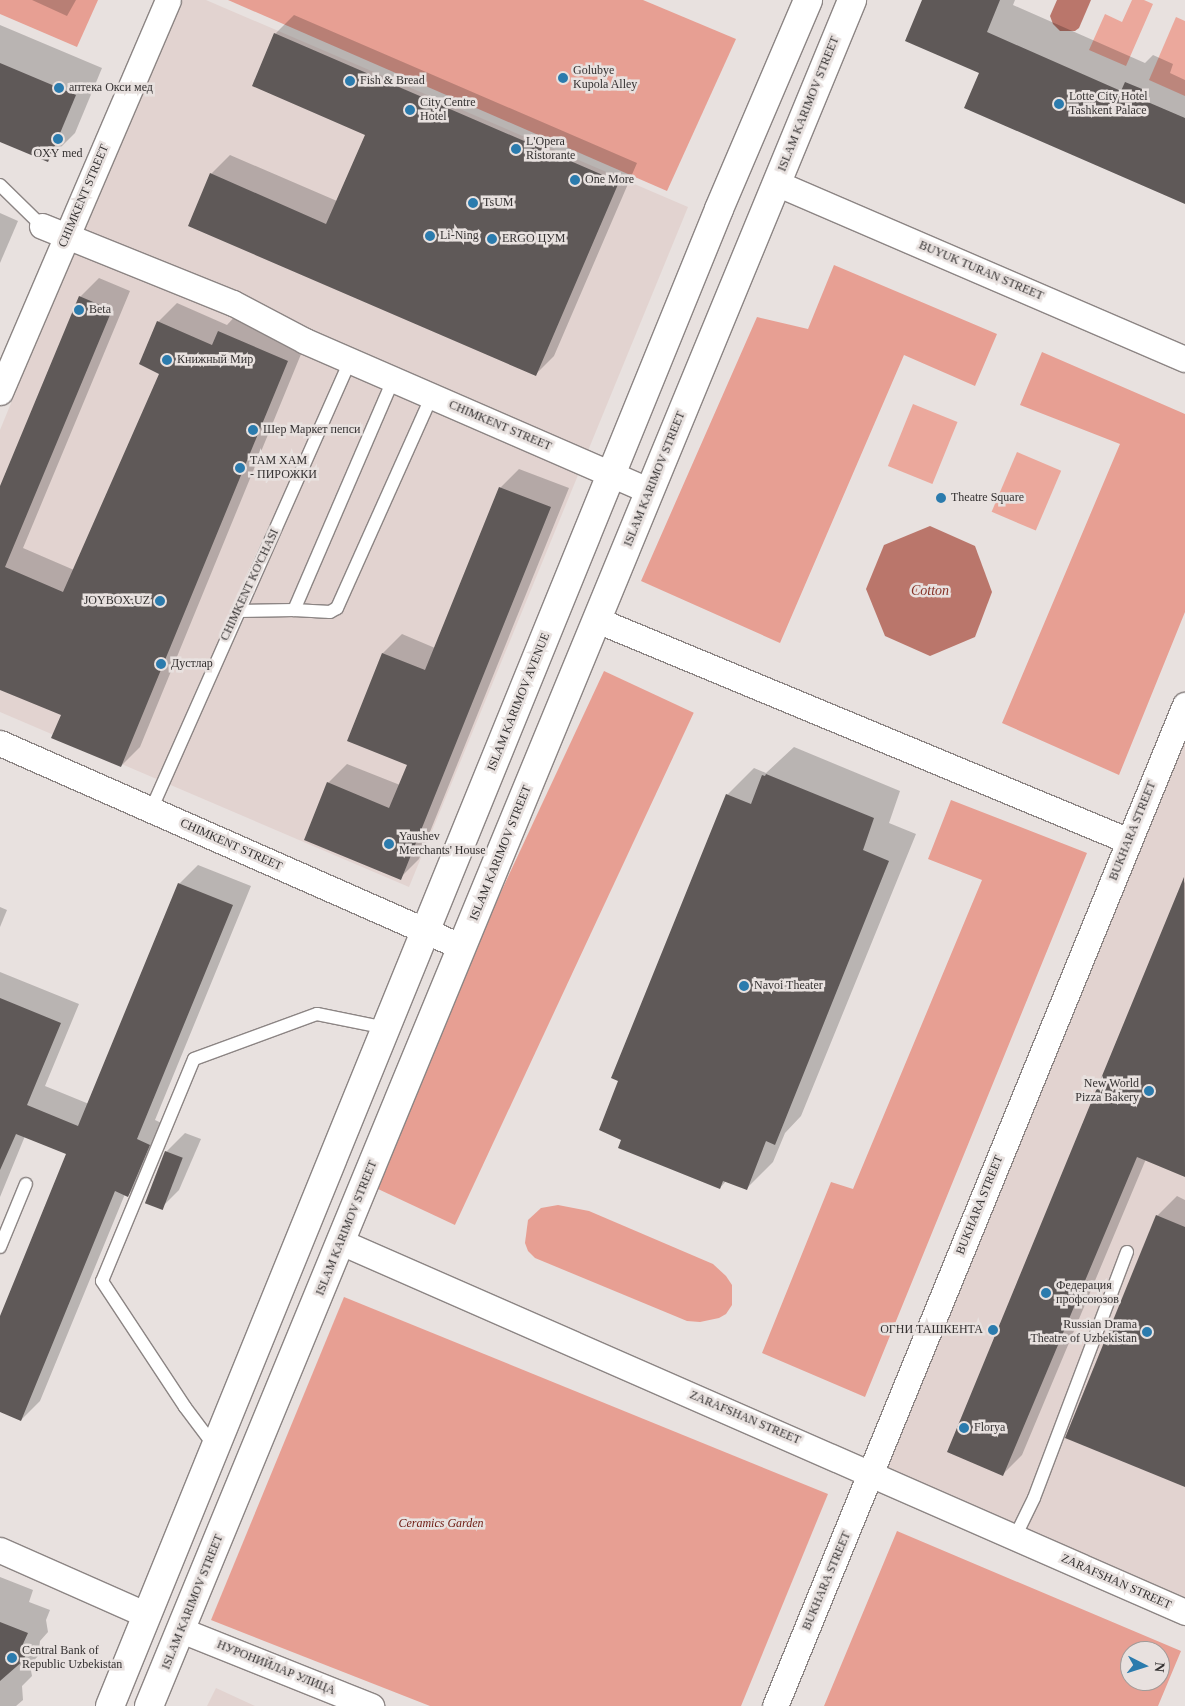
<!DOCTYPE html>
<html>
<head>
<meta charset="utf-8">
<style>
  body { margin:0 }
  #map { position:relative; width:1185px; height:1706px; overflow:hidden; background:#e8e1df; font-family:"Times New Roman",serif }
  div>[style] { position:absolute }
  .built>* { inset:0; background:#e2d3d0 }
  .green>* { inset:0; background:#eba89c; transform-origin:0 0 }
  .forest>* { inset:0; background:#e79f93; transform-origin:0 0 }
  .water>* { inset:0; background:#ba766b }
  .shadow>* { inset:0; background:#0003 }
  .building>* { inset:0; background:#5f5958; transform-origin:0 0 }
  .roads { filter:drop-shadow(1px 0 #8c8584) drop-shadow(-1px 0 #8c8584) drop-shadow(0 1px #8c8584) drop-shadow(0 -1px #8c8584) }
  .lane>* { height:12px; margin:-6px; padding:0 6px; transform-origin:6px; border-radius:6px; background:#fff }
  .street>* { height:25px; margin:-12.5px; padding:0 12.5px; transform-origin:12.5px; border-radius:12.5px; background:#fff }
  .secondary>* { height:28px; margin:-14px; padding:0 14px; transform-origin:14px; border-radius:14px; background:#fff }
  .dots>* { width:14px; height:14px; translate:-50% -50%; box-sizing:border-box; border:2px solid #e8e1df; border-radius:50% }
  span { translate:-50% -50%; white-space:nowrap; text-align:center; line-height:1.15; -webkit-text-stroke:5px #e8e1df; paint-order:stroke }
  .poi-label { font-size:12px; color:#343131 }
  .left { translate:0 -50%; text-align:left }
  .right { translate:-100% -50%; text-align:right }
  .street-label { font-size:12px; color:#343131 }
  .park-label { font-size:12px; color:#6c1910; font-style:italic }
  .water-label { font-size:14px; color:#863227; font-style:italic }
  .north { position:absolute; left:1120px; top:1641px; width:50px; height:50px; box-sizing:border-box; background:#e8e1df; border:1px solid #a09b99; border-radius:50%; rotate:95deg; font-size:14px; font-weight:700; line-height:20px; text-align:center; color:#343131 }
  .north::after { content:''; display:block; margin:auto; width:18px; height:22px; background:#2b7bad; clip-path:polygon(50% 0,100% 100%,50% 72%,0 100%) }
</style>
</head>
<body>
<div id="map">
  <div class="built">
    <div style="clip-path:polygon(176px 0,206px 0,688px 207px,409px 887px,0 712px,0 430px)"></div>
    <div style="clip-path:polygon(1185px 705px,1185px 1612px,871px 1473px)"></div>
    <div style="clip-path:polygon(216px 1688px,255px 1706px,207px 1706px)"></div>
  </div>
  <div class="green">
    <div style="clip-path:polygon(1132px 0,1144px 0,1153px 4px,1126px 66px,1089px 50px,1105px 14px,1122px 22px)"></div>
    <div style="clip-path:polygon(1176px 17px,1185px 21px,1185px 96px,1149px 80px)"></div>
    <div style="left:913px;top:404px;width:48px;height:67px;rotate:22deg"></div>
    <div style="left:1017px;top:452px;width:48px;height:65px;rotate:23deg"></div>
  </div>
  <div class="forest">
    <div style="clip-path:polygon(0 0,98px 0,77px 47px,0 14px)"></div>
    <div style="clip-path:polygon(228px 0,643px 0,736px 39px,667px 191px)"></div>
    <div style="clip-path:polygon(834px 265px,997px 334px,975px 386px,904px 355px,780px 643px,641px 581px,757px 317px,808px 329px)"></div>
    <div style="clip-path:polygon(1042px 352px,1185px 414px,1185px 612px,1119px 775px,1002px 723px,1120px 444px,1020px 405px)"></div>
    <div style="left:604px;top:671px;width:99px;height:565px;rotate:25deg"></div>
    <div style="clip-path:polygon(951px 800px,1087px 853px,865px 1397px,762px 1353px,831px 1182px,853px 1189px,982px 880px,928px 859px)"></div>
    <div style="clip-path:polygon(558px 1205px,589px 1211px,713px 1264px,726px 1276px,732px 1285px,732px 1305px,726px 1314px,719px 1318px,700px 1322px,687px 1321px,535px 1258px,528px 1251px,525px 1243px,528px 1220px,541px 1208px)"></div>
    <div style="clip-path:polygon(344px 1297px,828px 1494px,741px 1706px,430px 1706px,211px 1620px)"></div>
    <div style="clip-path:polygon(evenodd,897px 1531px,1181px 1651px,1158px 1706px,824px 1706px,897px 1531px,1130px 1651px,1160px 1651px,1160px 1681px,1130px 1681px,1130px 1651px)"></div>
  </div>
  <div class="water">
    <div style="clip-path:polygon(1057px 0,1091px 0,1079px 28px,1075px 31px,1060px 31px,1053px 24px,1050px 16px)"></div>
    <div style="clip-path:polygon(930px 526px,975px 546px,992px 592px,975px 637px,930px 656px,885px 636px,866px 589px,884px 545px)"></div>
  </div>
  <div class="shadow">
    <div style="clip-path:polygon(32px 0,76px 0,67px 16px)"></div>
    <div style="clip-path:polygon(924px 0,1015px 0,1013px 5px,1145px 63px,1153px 55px,1173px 64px,1170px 73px,1185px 80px,1185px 203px,981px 72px)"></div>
    <div style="clip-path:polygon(294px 15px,637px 163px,554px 356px,535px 375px,211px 174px,230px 155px,337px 201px,366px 134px,275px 34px)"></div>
    <div style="clip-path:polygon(0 25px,102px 68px,75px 133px,48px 160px,0 140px)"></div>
    <div style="clip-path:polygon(0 213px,18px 221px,0 263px)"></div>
    <div style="clip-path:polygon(99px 278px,130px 291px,23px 548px,74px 570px,161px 373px,158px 322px,177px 303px,227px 325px,238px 313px,306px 342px,140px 747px,121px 766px,62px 714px,0 688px,0 490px,80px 297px)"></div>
    <div style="clip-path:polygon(519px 469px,569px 488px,419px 859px,400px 878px,328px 783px,347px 764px,400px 785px,408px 764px,348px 740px,383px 653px,402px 634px,435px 648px,500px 488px)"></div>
    <div style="clip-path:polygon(794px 747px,900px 791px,889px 823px,916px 834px,801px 1116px,785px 1133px,773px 1162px,746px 1189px,726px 1181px,720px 1188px,727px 795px,754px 768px,766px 773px)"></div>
    <div style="clip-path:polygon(198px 865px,251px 886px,155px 1120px,168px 1126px,147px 1176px,128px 1195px,125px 1194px,40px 1401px,21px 1420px,0 1411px,0 1320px,68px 1154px,25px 1136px,0 1197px,0 972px,79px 1004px,45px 1086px,89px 1104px,179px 884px)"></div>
    <div style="clip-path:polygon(1185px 881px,1185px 1176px,1146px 1159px,1022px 1455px,1003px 1474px,1096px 1097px)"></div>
    <div style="clip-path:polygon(0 907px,7px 910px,0 927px)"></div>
    <div style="clip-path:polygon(185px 1133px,201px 1139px,179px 1190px,160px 1209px,166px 1152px)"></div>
    <div style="clip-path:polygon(1177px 1196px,1185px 1200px,1185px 1486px,1157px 1216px)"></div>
    <div style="clip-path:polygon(0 1577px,33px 1590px,29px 1602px,50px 1610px,46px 1620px,48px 1632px,40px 1641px,38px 1656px,30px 1665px,32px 1676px,22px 1686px,23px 1700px,16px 1706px,0 1706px)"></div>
  </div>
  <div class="building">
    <div style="clip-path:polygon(922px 0,1000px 0,987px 32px,1121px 91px,1125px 82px,1147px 91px,1143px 100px,1185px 118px,1185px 204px,964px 108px,979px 73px,905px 41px)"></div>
    <div style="clip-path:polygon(274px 33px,619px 182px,536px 376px,188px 226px,210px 173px,326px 224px,365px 135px,252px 86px)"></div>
    <div style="clip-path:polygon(0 63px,76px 95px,48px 162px,0 142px)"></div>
    <div style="clip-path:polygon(79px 296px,112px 310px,5px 567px,63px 592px,159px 374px,139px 364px,157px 321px,212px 345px,218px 331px,288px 361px,121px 767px,51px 738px,61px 715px,0 690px,0 486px)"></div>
    <div style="clip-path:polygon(499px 487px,551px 507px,401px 880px,304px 840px,327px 782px,389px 808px,407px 765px,347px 741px,382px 653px,425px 670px)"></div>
    <div style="clip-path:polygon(766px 774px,874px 818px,863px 850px,889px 861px,775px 1145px,766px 1141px,747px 1190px,723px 1181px,720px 1189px,618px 1148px,621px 1140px,599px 1130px,618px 1081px,611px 1078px,726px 794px,751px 804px,762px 775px,765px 776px)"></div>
    <div style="clip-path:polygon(1184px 877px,1185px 1177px,1137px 1157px,1003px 1476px,947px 1452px)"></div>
    <div style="clip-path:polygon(178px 883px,233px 905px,137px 1139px,150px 1145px,128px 1197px,115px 1191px,21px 1421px,0 1412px,0 1316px,66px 1154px,16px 1134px,0 1170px,0 998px,61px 1023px,27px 1105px,78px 1126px)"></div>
    <div style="left:165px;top:1151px;width:19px;height:56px;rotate:21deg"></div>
    <div style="clip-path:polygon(1156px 1215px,1185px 1227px,1185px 1487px,1065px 1438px)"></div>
    <div style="clip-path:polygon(0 1622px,28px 1633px,23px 1644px,26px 1653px,24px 1660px,0 1681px)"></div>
  </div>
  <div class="roads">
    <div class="lane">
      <div style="left:0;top:185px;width:59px;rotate:44.3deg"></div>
      <div style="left:294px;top:610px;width:250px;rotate:-66.7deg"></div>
      <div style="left:238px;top:611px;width:56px;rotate:-1deg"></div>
      <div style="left:294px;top:610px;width:36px;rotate:3deg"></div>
      <div style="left:330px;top:612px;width:8px;rotate:-30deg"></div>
      <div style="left:337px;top:608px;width:232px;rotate:-65.9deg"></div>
      <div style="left:151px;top:810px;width:491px;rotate:-66.1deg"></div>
      <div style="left:0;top:1247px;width:68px;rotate:-67.6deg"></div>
      <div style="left:215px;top:1447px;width:50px;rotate:-126.9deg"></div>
      <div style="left:185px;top:1407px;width:151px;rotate:-123.4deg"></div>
      <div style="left:102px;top:1281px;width:240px;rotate:-67.5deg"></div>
      <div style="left:194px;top:1059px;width:131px;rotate:-20.1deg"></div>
      <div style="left:317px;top:1014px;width:70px;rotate:11.5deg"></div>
      <div style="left:1015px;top:1537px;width:43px;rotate:-64deg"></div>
      <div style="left:1034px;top:1498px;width:263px;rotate:-69.3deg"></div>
    </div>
    <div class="street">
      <div style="left:776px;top:183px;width:445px;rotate:23.3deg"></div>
      <div style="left:42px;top:226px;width:206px;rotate:22deg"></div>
      <div style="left:233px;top:303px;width:81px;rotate:27.8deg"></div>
      <div style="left:305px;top:341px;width:376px;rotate:23.5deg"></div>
      <div style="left:0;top:392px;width:426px;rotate:-66.8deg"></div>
      <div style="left:597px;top:620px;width:576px;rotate:22.56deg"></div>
      <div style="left:0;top:743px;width:505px;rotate:23.82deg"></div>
      <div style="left:341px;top:1242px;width:922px;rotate:23.67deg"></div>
      <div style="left:0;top:1550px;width:161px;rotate:23.9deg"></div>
      <div style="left:181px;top:1630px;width:205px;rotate:21.8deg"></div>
      <div style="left:775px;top:1706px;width:1082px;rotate:-67.73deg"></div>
    </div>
    <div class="secondary">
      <div style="left:110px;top:1706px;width:1616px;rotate:-67.86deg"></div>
      <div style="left:719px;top:209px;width:227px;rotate:-66.9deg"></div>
      <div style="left:149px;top:1706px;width:1845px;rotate:-67.6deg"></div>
    </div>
  </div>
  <div class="dots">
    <div style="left:563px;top:78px;background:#2b7bad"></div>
    <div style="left:350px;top:81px;background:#2b7bad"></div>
    <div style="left:59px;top:88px;background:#2b7bad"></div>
    <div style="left:1059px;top:104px;background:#2b7bad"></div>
    <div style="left:410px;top:110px;background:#2b7bad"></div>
    <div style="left:58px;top:139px;background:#2b7bad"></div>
    <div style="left:516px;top:149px;background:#2b7bad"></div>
    <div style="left:575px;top:180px;background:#2b7bad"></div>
    <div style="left:473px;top:203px;background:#2b7bad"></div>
    <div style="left:430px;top:236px;background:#2b7bad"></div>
    <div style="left:492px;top:239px;background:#2b7bad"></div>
    <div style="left:79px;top:310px;background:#2b7bad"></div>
    <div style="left:167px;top:360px;background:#2b7bad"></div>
    <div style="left:253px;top:430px;background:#2b7bad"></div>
    <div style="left:240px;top:468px;background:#2b7bad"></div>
    <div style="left:941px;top:498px;background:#2b7bad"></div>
    <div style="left:160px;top:601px;background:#2b7bad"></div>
    <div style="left:161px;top:664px;background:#2b7bad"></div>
    <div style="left:389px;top:844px;background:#2b7bad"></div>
    <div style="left:744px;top:986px;background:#2b7bad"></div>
    <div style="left:1149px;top:1091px;background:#2b7bad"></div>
    <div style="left:1046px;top:1293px;background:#2b7bad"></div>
    <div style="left:993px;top:1330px;background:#2b7bad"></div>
    <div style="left:1147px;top:1332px;background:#2b7bad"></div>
    <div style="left:964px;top:1428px;background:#2b7bad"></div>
    <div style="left:12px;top:1658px;background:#2b7bad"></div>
  </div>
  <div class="poi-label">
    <span class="left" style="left:573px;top:78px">Golubye<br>Kupola Alley</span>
    <span class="left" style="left:360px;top:81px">Fish &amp; Bread</span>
    <span class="left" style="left:69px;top:88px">аптека Окси мед</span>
    <span class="left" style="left:1069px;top:104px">Lotte City Hotel<br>Tashkent Palace</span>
    <span class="left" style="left:420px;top:110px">City Centre<br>Hotel</span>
    <span class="left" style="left:526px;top:149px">L'Opera<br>Ristorante</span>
    <span style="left:58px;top:154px">OXY med</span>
    <span class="left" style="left:585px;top:180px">One More</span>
    <span class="left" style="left:483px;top:203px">TsUM</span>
    <span class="left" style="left:440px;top:236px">Li-Ning</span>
    <span class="left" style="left:502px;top:239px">ERGO ЦУМ</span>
    <span class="left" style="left:89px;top:310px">Beta</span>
    <span class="left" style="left:177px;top:360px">Книжный Мир</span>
    <span class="left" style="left:263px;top:430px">Шер Маркет пепси</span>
    <span class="left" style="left:250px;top:468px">ТАМ ХАМ<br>- ПИРОЖКИ</span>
    <span class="left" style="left:951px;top:498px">Theatre Square</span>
    <span class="right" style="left:150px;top:601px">JOYBOX.UZ</span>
    <span class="left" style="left:171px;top:664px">Дустлар</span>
    <span class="left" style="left:399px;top:844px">Yaushev<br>Merchants' House</span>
    <span class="left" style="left:754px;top:986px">Navoi Theater</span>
    <span class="right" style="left:1139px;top:1091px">New World<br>Pizza Bakery</span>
    <span class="left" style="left:1056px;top:1293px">Федерация<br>профсоюзов</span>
    <span class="right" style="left:1137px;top:1332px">Russian Drama<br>Theatre of Uzbekistan</span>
    <span class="right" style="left:983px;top:1330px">ОГНИ ТАШКЕНТА</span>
    <span class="left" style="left:974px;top:1428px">Florya</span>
    <span class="left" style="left:22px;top:1658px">Central Bank of<br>Republic Uzbekistan</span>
  </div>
  <div class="street-label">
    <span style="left:809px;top:104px;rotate:-68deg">ISLAM KARIMOV STREET</span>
    <span style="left:84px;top:196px;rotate:-67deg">CHIMKENT STREET</span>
    <span style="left:981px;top:271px;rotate:23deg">BUYUK TURAN STREET</span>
    <span style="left:500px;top:426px;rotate:23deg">CHIMKENT STREET</span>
    <span style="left:655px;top:479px;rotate:-68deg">ISLAM KARIMOV STREET</span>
    <span style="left:250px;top:585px;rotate:-65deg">CHIMKENT KO'CHASI</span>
    <span style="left:519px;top:702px;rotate:-68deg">ISLAM KARIMOV AVENUE</span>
    <span style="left:1133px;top:831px;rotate:-68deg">BUKHARA STREET</span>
    <span style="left:231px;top:845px;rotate:24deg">CHIMKENT STREET</span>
    <span style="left:501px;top:853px;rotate:-68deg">ISLAM KARIMOV STREET</span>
    <span style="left:980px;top:1205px;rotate:-68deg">BUKHARA STREET</span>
    <span style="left:347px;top:1228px;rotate:-68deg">ISLAM KARIMOV STREET</span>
    <span style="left:745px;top:1418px;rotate:23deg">ZARAFSHAN STREET</span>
    <span style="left:827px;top:1581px;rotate:-67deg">BUKHARA STREET</span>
    <span style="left:1116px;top:1582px;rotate:24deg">ZARAFSHAN STREET</span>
    <span style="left:193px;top:1602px;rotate:-68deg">ISLAM KARIMOV STREET</span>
    <span style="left:276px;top:1668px;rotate:22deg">НУРОНИЙЛАР УЛИЦА</span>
  </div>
  <div class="park-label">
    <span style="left:441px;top:1524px">Ceramics Garden</span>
  </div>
  <div class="water-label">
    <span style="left:930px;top:591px">Cotton</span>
  </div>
  <div class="north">N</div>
</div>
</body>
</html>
